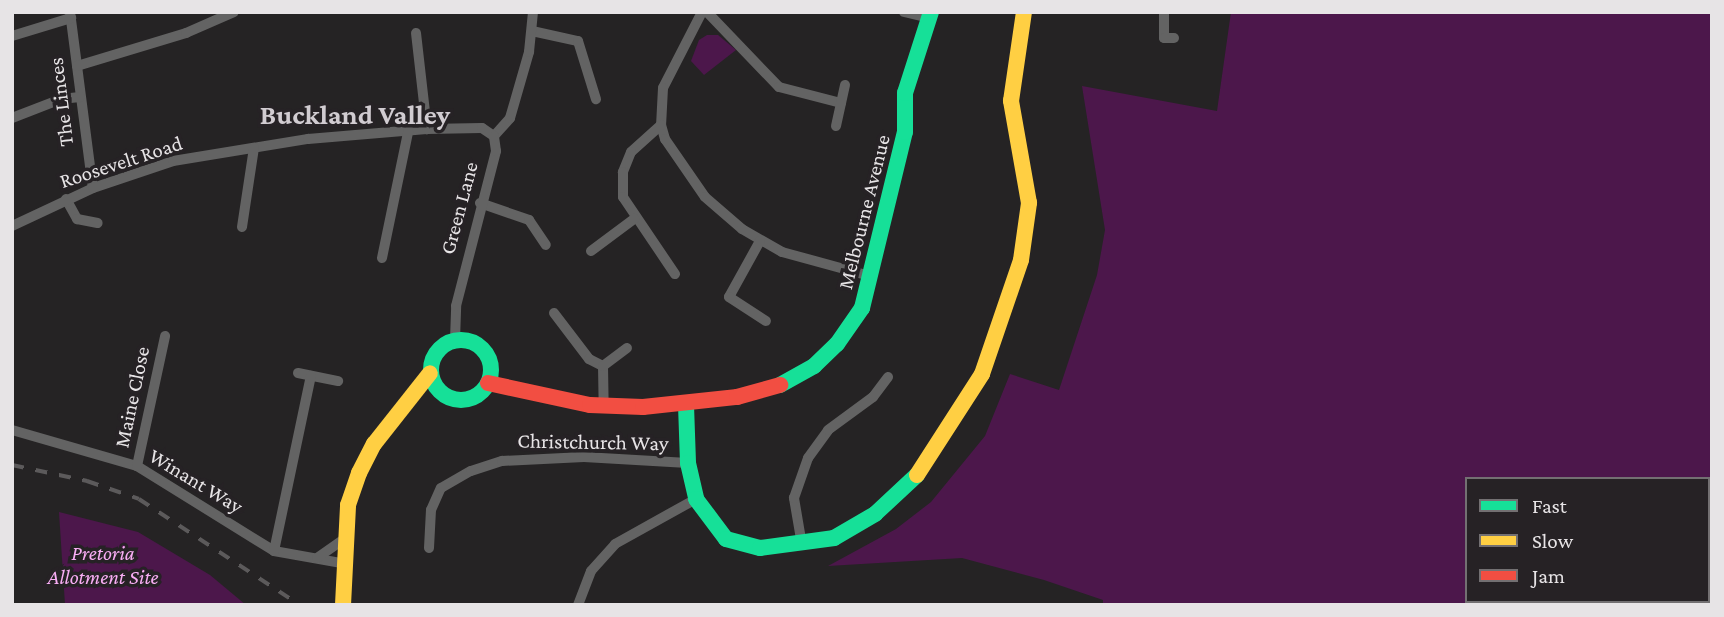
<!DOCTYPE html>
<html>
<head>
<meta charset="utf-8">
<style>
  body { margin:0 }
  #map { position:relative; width:1724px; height:617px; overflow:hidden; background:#252324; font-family:"Crimson Pro",serif }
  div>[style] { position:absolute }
  .green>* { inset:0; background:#4c174b }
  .street>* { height:10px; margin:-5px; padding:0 5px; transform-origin:5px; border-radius:5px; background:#636363 }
  .fast>* { height:16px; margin:-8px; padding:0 8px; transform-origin:8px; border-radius:8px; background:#16e098 }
  .fast>.ring { margin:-8px; padding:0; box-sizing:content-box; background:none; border:16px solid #16e098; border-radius:50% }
  .slow>* { height:16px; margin:-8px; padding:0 8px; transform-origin:8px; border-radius:8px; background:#ffcf43 }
  .jam>* { height:16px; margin:-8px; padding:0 8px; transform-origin:8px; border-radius:8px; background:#f24e42 }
  .rail>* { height:3.5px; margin-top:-1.75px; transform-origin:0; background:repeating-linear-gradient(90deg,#5c5a5b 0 12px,transparent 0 24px) }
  span { translate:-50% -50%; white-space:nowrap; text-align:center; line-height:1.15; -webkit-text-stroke:7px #262225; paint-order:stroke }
  .street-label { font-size:21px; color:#e7e4e6 }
  .park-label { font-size:21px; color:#f8adf4; font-style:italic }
  .district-label { font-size:28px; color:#d1ccd1; font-weight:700 }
  .frame { position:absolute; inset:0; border:14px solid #e7e4e6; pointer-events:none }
  .legend { position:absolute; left:1465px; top:477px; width:245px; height:126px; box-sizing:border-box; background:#262225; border:2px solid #737072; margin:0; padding:9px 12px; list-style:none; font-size:21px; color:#e7e4e6 }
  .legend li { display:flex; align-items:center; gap:14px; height:35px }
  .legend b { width:35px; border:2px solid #737072 }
</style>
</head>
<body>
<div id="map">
  <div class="green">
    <div style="clip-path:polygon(1231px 12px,1712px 12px,1712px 583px,1708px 479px,1467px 479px,1467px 601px,1644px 601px,1638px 605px,1103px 605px,1103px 600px,1044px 580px,962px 558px,828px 566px,896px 529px,931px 502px,985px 436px,1010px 374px,1059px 390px,1097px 275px,1105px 230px,1082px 86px,1217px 111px)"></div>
    <div style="clip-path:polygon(707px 35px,718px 35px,736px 50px,704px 75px,691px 61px,699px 40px)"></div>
    <div style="clip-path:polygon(59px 512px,138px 532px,210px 575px,246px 605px,65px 605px)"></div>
  </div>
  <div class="street">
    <div style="left:70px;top:12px;width:177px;rotate:82.6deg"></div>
    <div style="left:702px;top:12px;width:85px;rotate:117.2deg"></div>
    <div style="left:663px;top:88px;width:37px;rotate:93deg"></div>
    <div style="left:661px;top:125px;width:15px;rotate:74deg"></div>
    <div style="left:665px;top:139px;width:70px;rotate:55.4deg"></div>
    <div style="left:705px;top:197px;width:49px;rotate:40.9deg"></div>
    <div style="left:742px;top:229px;width:46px;rotate:29.9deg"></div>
    <div style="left:782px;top:252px;width:91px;rotate:15.3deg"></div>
    <div style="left:707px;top:12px;width:104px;rotate:46.2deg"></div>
    <div style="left:779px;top:87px;width:64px;rotate:14.5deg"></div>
    <div style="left:904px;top:12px;width:27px;rotate:13deg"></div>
    <div style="left:1164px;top:12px;width:26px;rotate:90deg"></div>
    <div style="left:1164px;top:38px;width:10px"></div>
    <div style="left:532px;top:31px;width:47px;rotate:12.3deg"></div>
    <div style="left:578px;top:41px;width:61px;rotate:72.8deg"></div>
    <div style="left:416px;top:33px;width:97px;rotate:83.5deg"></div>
    <div style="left:12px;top:36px;width:62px;rotate:-17deg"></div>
    <div style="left:77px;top:66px;width:114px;rotate:-16.8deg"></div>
    <div style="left:186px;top:33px;width:52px;rotate:-23.6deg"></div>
    <div style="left:12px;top:118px;width:53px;rotate:-21.2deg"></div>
    <div style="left:61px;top:99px;width:19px;rotate:-6deg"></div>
    <div style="left:661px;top:125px;width:40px;rotate:138deg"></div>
    <div style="left:631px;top:152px;width:22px;rotate:112deg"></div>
    <div style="left:623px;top:172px;width:25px;rotate:90deg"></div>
    <div style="left:623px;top:197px;width:93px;rotate:56deg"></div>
    <div style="left:836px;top:126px;width:42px;rotate:-77.6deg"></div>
    <div style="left:494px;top:136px;width:24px;rotate:-48deg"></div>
    <div style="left:510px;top:118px;width:69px;rotate:-73.9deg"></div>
    <div style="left:529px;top:52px;width:40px;rotate:-84.3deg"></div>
    <div style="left:66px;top:199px;width:23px;rotate:61deg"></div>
    <div style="left:77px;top:219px;width:21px;rotate:11deg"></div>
    <div style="left:480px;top:203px;width:52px;rotate:19.1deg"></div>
    <div style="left:529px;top:220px;width:30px;rotate:56deg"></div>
    <div style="left:12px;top:226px;width:89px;rotate:-25.1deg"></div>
    <div style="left:93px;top:188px;width:84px;rotate:-18.6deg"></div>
    <div style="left:173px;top:161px;width:137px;rotate:-9.3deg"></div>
    <div style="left:308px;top:139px;width:119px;rotate:-4.8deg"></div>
    <div style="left:427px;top:129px;width:55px;rotate:-1deg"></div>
    <div style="left:482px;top:128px;width:14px;rotate:34deg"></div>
    <div style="left:242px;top:227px;width:80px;rotate:-81.4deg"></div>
    <div style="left:760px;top:241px;width:64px;rotate:119deg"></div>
    <div style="left:729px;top:297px;width:44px;rotate:33deg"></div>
    <div style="left:591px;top:251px;width:54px;rotate:-36.7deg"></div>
    <div style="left:382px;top:258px;width:129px;rotate:-78.3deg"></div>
    <div style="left:554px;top:313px;width:58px;rotate:52.7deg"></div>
    <div style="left:589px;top:359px;width:16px;rotate:27deg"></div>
    <div style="left:603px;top:366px;width:39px;rotate:89deg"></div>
    <div style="left:455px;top:340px;width:34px;rotate:-88deg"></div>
    <div style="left:456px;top:306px;width:160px;rotate:-75.5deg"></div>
    <div style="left:496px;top:151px;width:15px;rotate:-98deg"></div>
    <div style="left:603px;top:366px;width:30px;rotate:-37deg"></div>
    <div style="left:298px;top:373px;width:41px;rotate:11.3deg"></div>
    <div style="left:12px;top:430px;width:130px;rotate:16.1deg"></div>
    <div style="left:137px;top:466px;width:161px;rotate:31.8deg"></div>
    <div style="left:274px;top:551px;width:73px;rotate:10.2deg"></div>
    <div style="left:137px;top:466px;width:133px;rotate:-77.8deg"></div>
    <div style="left:802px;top:545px;width:48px;rotate:-99.7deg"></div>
    <div style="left:794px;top:498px;width:42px;rotate:-70.7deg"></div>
    <div style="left:808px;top:458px;width:34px;rotate:-54deg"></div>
    <div style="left:828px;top:430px;width:56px;rotate:-36.3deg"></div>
    <div style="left:873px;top:397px;width:25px;rotate:-53deg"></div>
    <div style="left:429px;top:548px;width:38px;rotate:-87deg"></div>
    <div style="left:431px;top:510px;width:24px;rotate:-66deg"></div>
    <div style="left:441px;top:488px;width:34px;rotate:-30deg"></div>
    <div style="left:471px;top:471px;width:33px;rotate:-18deg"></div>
    <div style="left:502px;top:461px;width:82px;rotate:-2.8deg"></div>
    <div style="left:584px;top:457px;width:104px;rotate:3.3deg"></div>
    <div style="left:274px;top:551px;width:179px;rotate:-78.1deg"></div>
    <div style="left:317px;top:558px;width:37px;rotate:-35deg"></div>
    <div style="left:578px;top:605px;width:36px;rotate:-69deg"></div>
    <div style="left:591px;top:571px;width:36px;rotate:-48deg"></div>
    <div style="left:615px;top:544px;width:93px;rotate:-29.1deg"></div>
  </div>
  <div class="fast">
    <div class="ring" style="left:431px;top:340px;width:44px;height:44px"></div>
    <div style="left:780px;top:385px;width:39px;rotate:-29deg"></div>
    <div style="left:814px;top:366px;width:32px;rotate:-44deg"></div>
    <div style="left:837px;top:344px;width:44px;rotate:-55.2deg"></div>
    <div style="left:862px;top:308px;width:181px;rotate:-76.3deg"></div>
    <div style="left:905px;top:132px;width:39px;rotate:-90deg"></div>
    <div style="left:905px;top:93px;width:85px;rotate:-72.2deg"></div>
    <div style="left:686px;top:405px;width:58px;rotate:88deg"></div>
    <div style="left:688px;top:463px;width:37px;rotate:77deg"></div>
    <div style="left:696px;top:499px;width:50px;rotate:53.1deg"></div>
    <div style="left:726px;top:539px;width:35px;rotate:15deg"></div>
    <div style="left:760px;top:548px;width:75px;rotate:-7.7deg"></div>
    <div style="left:834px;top:538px;width:48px;rotate:-30.3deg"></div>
    <div style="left:875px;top:514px;width:57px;rotate:-42.9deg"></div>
  </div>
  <div class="slow">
    <div style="left:917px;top:475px;width:120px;rotate:-57.2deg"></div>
    <div style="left:982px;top:374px;width:120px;rotate:-71.1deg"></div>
    <div style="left:1021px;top:260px;width:58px;rotate:-82deg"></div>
    <div style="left:1029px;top:203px;width:104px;rotate:-100deg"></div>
    <div style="left:1011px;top:101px;width:90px;rotate:-81.7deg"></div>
    <div style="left:343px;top:605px;width:100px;rotate:-87.1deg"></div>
    <div style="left:348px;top:505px;width:34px;rotate:-71deg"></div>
    <div style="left:359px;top:473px;width:33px;rotate:-63deg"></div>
    <div style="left:374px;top:444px;width:90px;rotate:-51.7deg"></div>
  </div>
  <div class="jam">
    <div style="left:488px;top:383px;width:104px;rotate:12.2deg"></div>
    <div style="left:590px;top:405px;width:53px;rotate:2.2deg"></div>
    <div style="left:643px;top:407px;width:95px;rotate:-6.1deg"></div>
    <div style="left:737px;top:397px;width:45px;rotate:-15.6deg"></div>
  </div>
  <div class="rail">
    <div style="left:12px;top:465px;width:77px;rotate:12deg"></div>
    <div style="left:87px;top:481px;width:55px;rotate:19.1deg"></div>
    <div style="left:139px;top:499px;width:193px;rotate:33.4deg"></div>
  </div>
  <div class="street-label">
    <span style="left:61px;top:102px;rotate:-97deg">The Linces</span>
    <span style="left:121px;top:162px;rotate:-18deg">Roosevelt Road</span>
    <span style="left:459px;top:208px;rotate:-75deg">Green Lane</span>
    <span style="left:864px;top:212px;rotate:-76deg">Melbourne Avenue</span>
    <span style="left:132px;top:397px;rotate:-78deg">Maine Close</span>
    <span style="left:593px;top:442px;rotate:1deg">Christchurch Way</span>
    <span style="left:196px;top:481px;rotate:31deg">Winant Way</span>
  </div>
  <div class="park-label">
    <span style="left:103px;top:565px">Pretoria<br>Allotment Site</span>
  </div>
  <div class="district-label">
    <span style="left:355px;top:115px">Buckland Valley</span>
  </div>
  <div class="frame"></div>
  <ul class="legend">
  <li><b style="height:9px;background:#16e098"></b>Fast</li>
  <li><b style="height:9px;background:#ffcf43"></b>Slow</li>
  <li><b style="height:9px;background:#f24e42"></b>Jam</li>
  </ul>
</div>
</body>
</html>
